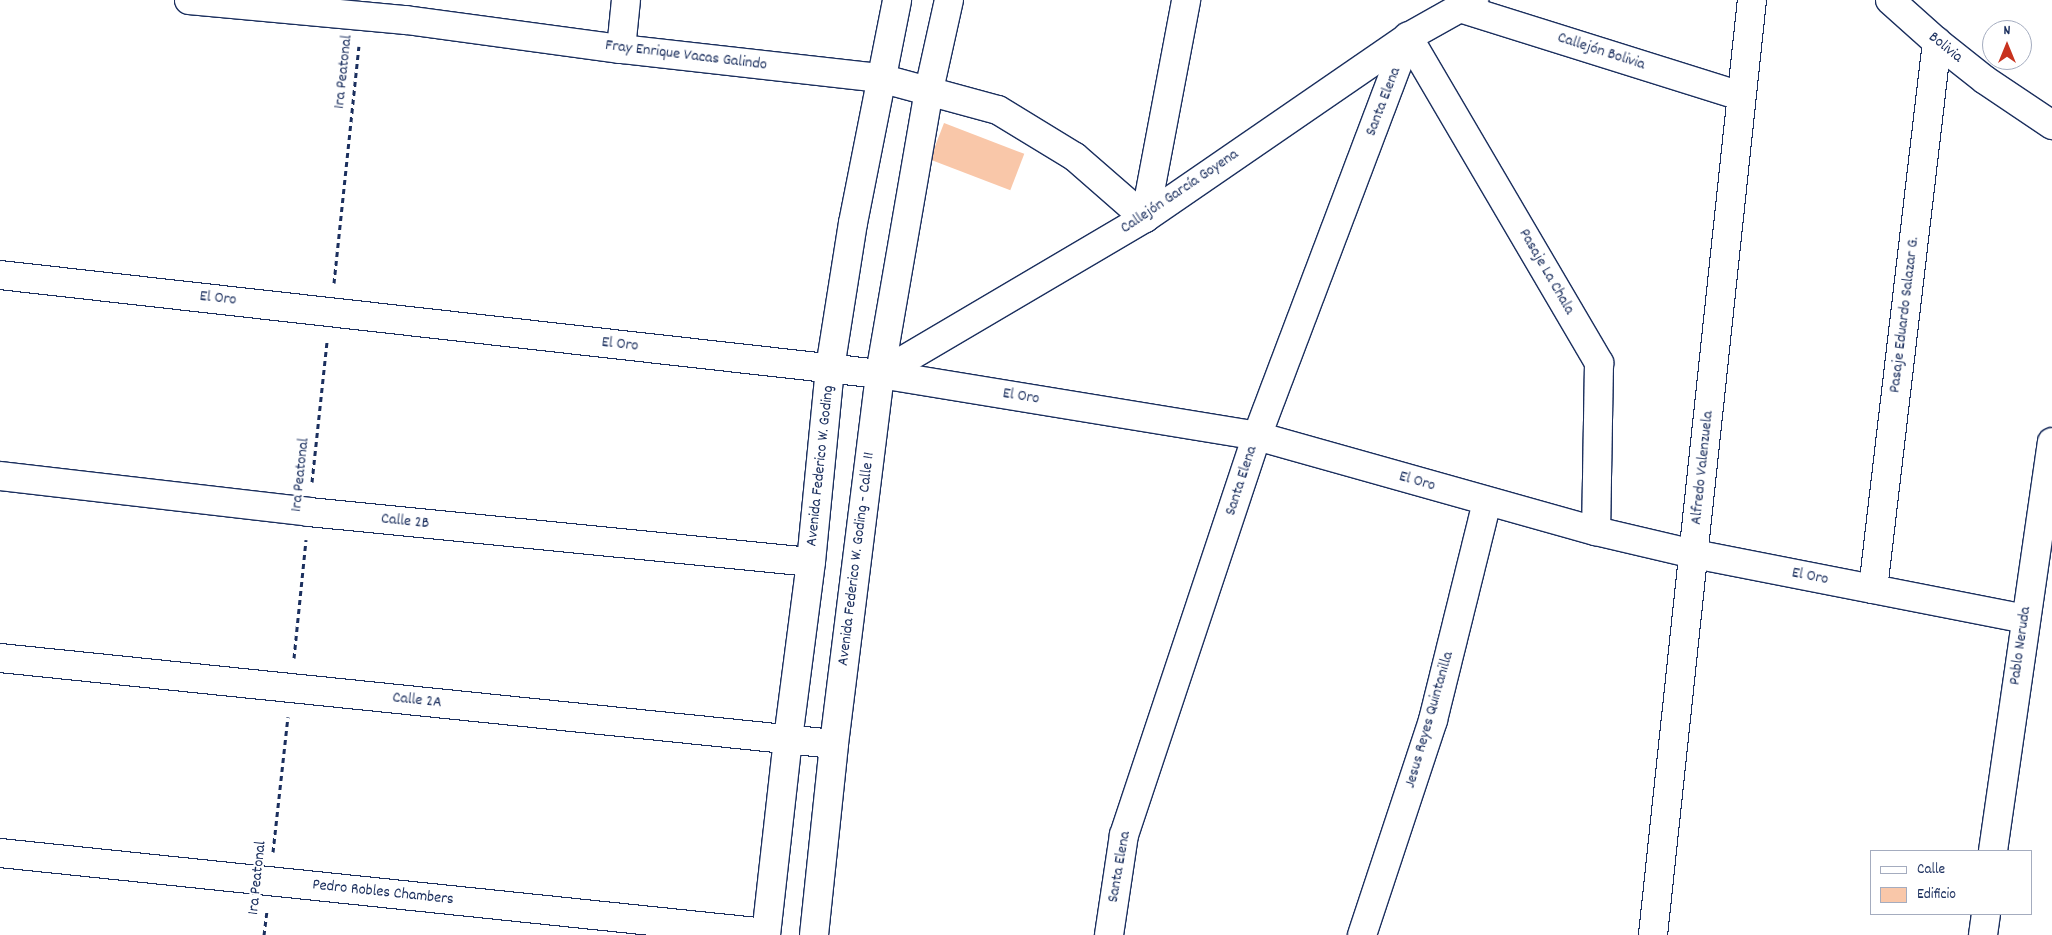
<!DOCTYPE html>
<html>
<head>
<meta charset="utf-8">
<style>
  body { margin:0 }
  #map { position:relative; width:2052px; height:935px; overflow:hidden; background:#fff; font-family:Dekko,sans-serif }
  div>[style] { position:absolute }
  .building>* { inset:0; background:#f9c7a9; transform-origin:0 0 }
  .path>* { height:3px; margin-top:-1.5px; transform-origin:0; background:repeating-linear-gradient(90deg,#1b2f5e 0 5px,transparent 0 9px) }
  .roads { filter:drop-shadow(1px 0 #1b2f5e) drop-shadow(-1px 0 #1b2f5e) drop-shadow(0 1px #1b2f5e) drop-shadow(0 -1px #1b2f5e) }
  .minor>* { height:28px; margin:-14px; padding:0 14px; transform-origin:14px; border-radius:14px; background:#fff }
  .tertiary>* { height:28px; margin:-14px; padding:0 14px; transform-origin:14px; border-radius:14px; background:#fff }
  span { translate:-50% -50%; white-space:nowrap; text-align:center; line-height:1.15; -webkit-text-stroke:4px #fff; paint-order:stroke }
  .street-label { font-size:16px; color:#1b2f5e }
  .legend { position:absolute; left:1870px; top:850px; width:162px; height:65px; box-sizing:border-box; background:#fff; border:1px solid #a4acbf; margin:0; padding:6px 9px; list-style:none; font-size:15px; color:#1b2f5e }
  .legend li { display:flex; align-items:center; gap:10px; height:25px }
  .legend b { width:25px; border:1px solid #a4acbf }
  .north { position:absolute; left:1982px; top:20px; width:50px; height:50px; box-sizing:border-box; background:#fff; border:1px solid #a4acbf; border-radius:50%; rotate:0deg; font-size:14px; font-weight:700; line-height:20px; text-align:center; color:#1b2f5e }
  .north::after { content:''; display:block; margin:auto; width:18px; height:22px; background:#c8321e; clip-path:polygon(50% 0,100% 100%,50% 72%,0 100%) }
</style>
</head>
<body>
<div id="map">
  <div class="building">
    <div style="left:944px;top:123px;width:86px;height:39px;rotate:21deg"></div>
  </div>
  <div class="path">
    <div style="left:334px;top:283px;width:238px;rotate:-84deg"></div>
    <div style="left:312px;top:482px;width:142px;rotate:-83.9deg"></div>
    <div style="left:294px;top:658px;width:119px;rotate:-84.2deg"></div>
    <div style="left:273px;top:852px;width:136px;rotate:-83.7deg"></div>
    <div style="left:264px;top:935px;width:24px;rotate:-83deg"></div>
  </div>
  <div class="roads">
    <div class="minor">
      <div style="left:189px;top:0;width:218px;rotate:5.3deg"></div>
      <div style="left:406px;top:20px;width:217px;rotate:7.7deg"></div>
      <div style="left:621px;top:49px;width:261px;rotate:6.4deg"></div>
      <div style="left:880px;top:78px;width:122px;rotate:15.2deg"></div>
      <div style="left:998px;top:110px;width:90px;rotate:31.4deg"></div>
      <div style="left:1075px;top:157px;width:93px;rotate:41.1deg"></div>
      <div style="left:1890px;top:0;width:63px;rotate:41.8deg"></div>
      <div style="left:1937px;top:42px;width:61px;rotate:38.4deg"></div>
      <div style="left:1985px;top:80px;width:81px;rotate:33.9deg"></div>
      <div style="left:1460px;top:8px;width:294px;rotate:17.4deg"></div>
      <div style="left:1408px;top:37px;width:378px;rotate:59.6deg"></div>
      <div style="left:1599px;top:363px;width:168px;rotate:91deg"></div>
      <div style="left:621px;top:49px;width:49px;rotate:-84.2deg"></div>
      <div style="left:1145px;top:218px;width:222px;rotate:-79.3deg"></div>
      <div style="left:0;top:275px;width:886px;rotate:6.42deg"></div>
      <div style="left:880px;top:374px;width:382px;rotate:9.3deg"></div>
      <div style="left:1257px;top:436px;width:352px;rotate:15.7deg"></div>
      <div style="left:1596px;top:531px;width:101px;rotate:13.2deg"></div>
      <div style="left:1694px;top:554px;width:337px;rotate:11.1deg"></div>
      <div style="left:880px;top:374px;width:308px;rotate:-30.5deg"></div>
      <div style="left:1145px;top:218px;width:319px;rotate:-34.5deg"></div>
      <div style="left:1408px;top:37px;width:76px;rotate:-29.3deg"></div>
      <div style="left:0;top:476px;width:311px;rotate:6.6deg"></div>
      <div style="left:309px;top:512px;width:504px;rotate:5.69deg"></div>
      <div style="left:1873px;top:589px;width:551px;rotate:-83.33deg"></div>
      <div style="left:0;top:658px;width:838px;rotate:5.89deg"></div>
      <div style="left:1993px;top:851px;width:413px;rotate:-81.8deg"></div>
      <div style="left:0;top:853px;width:770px;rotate:5.96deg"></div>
      <div style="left:1109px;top:935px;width:101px;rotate:-81.5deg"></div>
      <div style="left:1124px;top:835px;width:421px;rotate:-71.6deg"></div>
      <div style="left:1257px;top:436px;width:427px;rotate:-69.3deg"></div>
      <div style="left:1362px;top:935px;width:226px;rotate:-71.7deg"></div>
      <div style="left:1433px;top:720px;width:225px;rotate:-76.1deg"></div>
      <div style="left:1653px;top:935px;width:940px;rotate:-83.96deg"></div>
      <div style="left:1983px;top:935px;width:21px;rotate:-82deg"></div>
    </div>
    <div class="tertiary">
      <div style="left:766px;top:935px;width:197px;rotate:-83.6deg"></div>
      <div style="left:788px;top:739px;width:178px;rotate:-82.6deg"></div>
      <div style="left:811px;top:562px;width:195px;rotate:-84.4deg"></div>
      <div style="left:830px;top:368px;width:147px;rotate:-81deg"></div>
      <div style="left:853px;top:223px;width:227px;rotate:-78.8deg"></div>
      <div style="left:814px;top:935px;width:192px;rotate:-84deg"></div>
      <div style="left:834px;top:744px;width:373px;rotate:-82.9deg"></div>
      <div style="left:880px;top:374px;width:288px;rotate:-80.2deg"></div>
      <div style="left:929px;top:90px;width:92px;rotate:-77.5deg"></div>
    </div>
  </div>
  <div class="street-label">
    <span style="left:1945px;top:48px;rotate:39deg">Bolivia</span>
    <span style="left:1601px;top:52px;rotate:18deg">Callejón Bolivia</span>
    <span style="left:686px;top:56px;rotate:7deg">Fray Enrique Vacas Galindo</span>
    <span style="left:344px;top:72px;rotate:-84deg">1ra Peatonal</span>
    <span style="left:1384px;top:102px;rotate:-69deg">Santa Elena</span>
    <span style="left:1180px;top:192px;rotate:-34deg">Callejón García Goyena</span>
    <span style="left:1546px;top:272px;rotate:60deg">Pasaje La Chala</span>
    <span style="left:218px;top:299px;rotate:6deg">El Oro</span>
    <span style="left:1905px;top:315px;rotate:-83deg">Pasaje Eduardo Salazar G.</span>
    <span style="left:620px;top:345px;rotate:6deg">El Oro</span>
    <span style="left:1021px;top:397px;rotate:9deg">El Oro</span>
    <span style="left:821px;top:466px;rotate:-84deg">Avenida Federico W. Goding</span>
    <span style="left:1703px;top:468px;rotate:-84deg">Alfredo Valenzuela</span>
    <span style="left:301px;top:475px;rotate:-84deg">1ra Peatonal</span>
    <span style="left:1242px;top:481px;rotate:-72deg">Santa Elena</span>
    <span style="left:1417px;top:482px;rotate:16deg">El Oro</span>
    <span style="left:405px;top:522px;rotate:6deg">Calle 2B</span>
    <span style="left:857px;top:559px;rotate:-83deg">Avenida Federico W. Goding - Calle 11</span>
    <span style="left:1810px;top:577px;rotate:11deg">El Oro</span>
    <span style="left:2021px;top:646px;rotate:-82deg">Pablo Neruda</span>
    <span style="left:417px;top:701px;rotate:6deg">Calle 2A</span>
    <span style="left:1430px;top:720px;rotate:-74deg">Jesus Reyes Quintanilla</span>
    <span style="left:1120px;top:867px;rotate:-80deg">Santa Elena</span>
    <span style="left:258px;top:878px;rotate:-84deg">1ra Peatonal</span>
    <span style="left:383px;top:893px;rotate:6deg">Pedro Robles Chambers</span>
  </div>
  <ul class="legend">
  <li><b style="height:6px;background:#fff"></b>Calle</li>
  <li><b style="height:14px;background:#f9c7a9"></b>Edificio</li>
  </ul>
  <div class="north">N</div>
</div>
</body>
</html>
